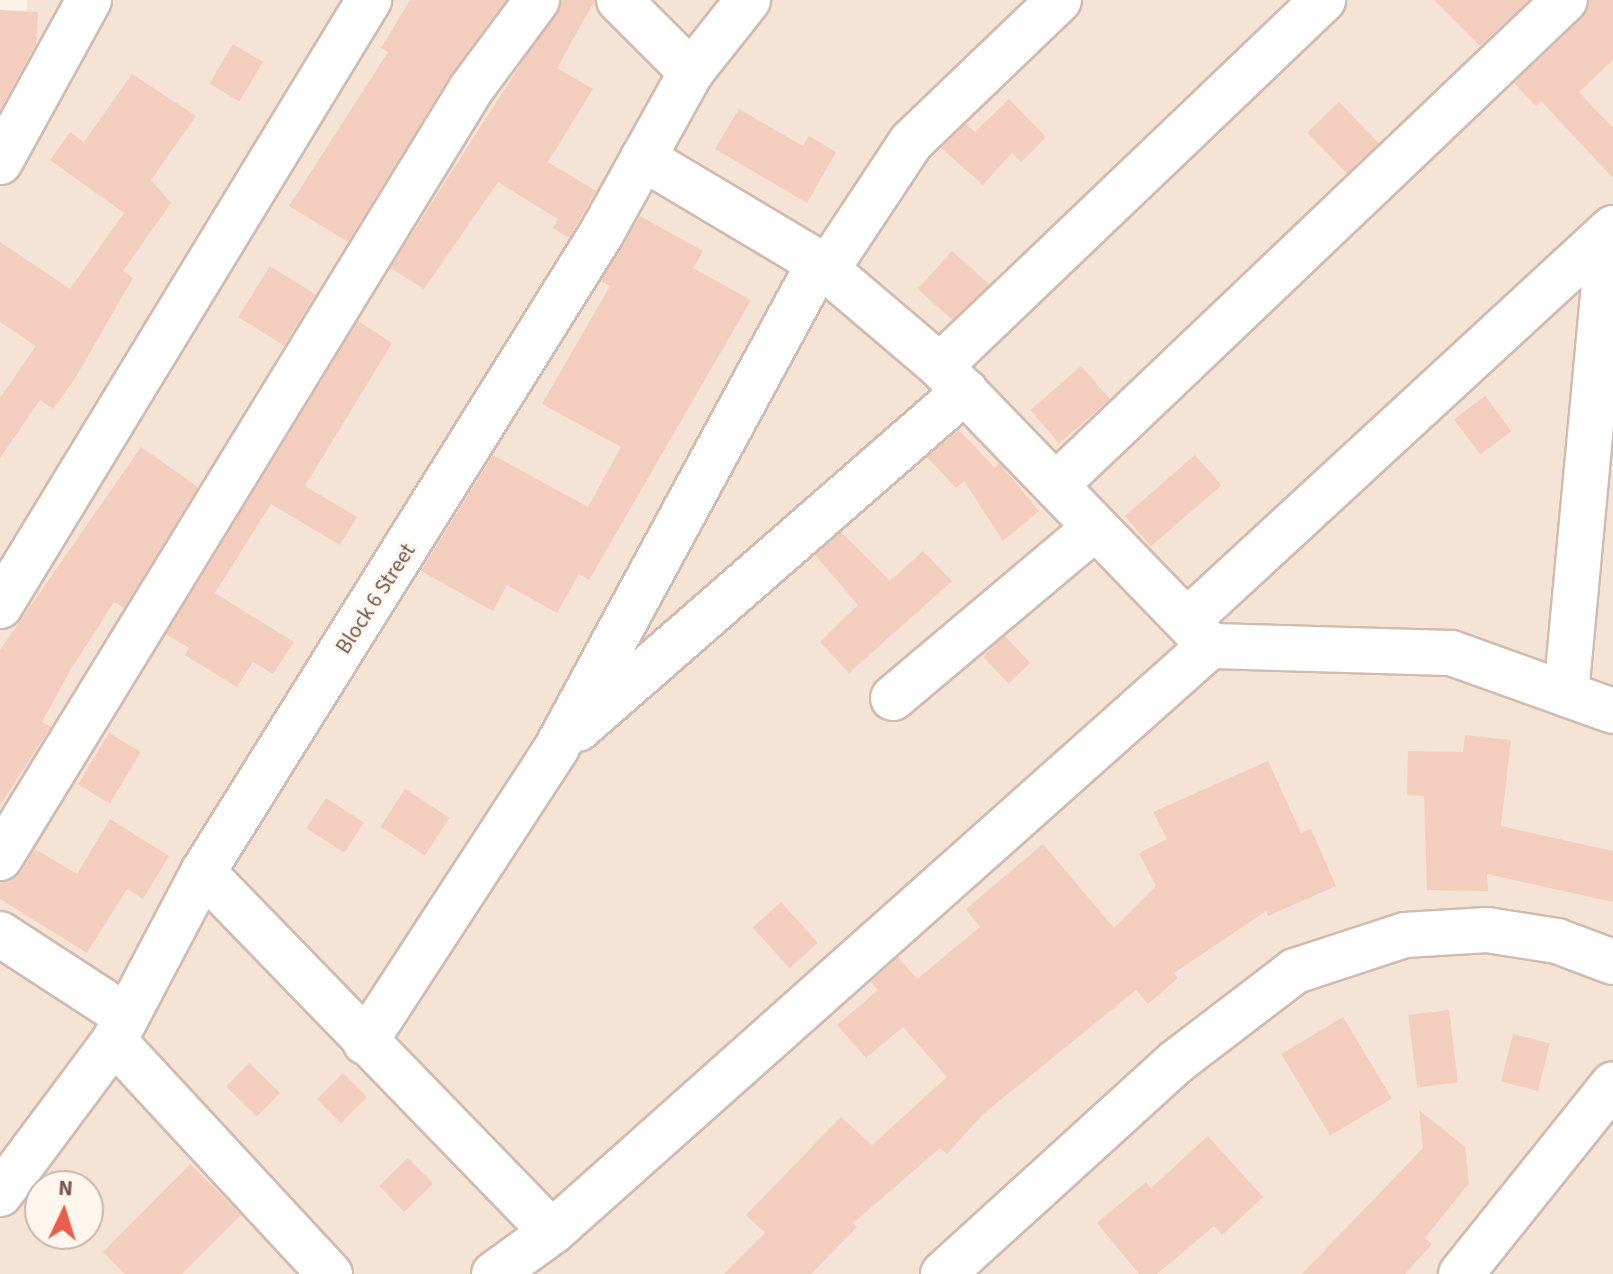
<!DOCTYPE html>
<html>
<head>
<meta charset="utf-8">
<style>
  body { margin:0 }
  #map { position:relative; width:1613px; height:1274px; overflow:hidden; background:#fdf2e7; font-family:"Source Sans 3",sans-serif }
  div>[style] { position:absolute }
  .residential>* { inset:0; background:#f5e3d5 }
  .building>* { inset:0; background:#f3cebe; transform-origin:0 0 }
  .roads { filter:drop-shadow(2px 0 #d1bbaf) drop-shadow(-2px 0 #d1bbaf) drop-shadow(0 2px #d1bbaf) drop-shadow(0 -2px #d1bbaf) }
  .minor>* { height:44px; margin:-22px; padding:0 22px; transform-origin:22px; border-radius:22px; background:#fff }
  .tertiary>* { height:44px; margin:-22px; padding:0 22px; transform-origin:22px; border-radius:22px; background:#fff }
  span { translate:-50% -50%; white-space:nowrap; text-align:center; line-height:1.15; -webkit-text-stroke:6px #fff7ee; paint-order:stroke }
  .street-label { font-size:22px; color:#77564a }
  .north { position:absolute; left:24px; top:1170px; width:80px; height:80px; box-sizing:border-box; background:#fff7ee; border:2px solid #c9b7ac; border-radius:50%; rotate:4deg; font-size:22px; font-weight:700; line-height:32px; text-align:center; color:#77564a }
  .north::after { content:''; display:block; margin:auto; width:28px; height:36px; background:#e95e4a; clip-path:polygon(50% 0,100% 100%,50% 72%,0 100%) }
</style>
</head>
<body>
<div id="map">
  <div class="residential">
    <div style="clip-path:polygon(evenodd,27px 0,1613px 0,1613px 1274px,0 1274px,0 99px,28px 47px,27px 0,40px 1186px,88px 1186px,88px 1234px,40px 1234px,40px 1186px)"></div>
  </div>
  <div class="building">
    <div style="clip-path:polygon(410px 0,506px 0,450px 76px,348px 242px,289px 206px,388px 52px,381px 48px)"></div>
    <div style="clip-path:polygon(562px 0,595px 0,557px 68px,593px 89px,548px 162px,596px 191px,569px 238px,553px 228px,558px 219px,498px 182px,424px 289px,390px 268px)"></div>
    <div style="clip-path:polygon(1434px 0,1529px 0,1480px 46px)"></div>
    <div style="clip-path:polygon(1589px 0,1613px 0,1613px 60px,1579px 92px,1613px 128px,1613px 178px,1541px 101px,1536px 106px,1514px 83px,1582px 18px)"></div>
    <div style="clip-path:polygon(0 10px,38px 12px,36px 44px,0 110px)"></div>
    <div style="left:233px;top:44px;width:35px;height:46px;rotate:31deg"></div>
    <div style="clip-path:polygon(132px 74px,196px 116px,151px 180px,171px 203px,123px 271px,133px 278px,74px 380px,53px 409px,40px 400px,0 458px,0 398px,36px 346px,0 322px,0 242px,70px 289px,124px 213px,50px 160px,70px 132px,84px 142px)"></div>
    <div style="clip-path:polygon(1009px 99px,1046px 137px,1021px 162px,1012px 153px,983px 185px,941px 148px,966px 124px,975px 132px)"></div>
    <div style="left:1339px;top:102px;width:57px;height:44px;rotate:46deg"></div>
    <div style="clip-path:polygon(739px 109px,803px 146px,809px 136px,836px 152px,807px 203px,715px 149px)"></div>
    <div style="clip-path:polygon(640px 216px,703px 251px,693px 268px,751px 300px,589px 580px,579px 574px,557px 613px,507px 585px,493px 611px,421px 571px,493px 455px,588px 507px,621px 447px,542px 404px,610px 286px,601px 281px)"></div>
    <div style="left:952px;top:251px;width:50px;height:51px;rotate:42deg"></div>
    <div style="left:270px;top:266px;width:54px;height:60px;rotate:32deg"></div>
    <div style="clip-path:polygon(358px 321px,392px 343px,305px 486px,357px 517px,340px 545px,271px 504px,215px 593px,294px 642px,273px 674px,253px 662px,237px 687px,185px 655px,189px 648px,166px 634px)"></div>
    <div style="left:1081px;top:366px;width:44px;height:67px;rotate:49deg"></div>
    <div style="left:1485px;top:396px;width:44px;height:39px;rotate:53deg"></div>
    <div style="clip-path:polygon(959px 430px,995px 468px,999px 463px,1039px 511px,1003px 541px,964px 481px,956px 488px,927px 457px)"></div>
    <div style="clip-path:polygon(141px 447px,198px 487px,124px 608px,114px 602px,71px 669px,42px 722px,51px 727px,0 805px,0 650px)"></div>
    <div style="left:1195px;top:455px;width:40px;height:93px;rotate:49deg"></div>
    <div style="clip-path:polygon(841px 532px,890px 581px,923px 551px,952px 581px,849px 673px,820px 642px,858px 605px,815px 555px)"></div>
    <div style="left:1005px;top:636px;width:37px;height:30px;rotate:47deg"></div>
    <div style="left:109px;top:733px;width:37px;height:60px;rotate:31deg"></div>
    <div style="clip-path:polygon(1465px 735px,1511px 740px,1501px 826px,1613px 851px,1613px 902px,1487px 874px,1488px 891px,1427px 890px,1424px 796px,1407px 795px,1408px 751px,1463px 752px)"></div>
    <div style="clip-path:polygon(1268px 761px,1301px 833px,1311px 829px,1336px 886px,1268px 916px,1266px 911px,1174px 973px,1178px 978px,1148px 1004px,1136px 990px,982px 1115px,947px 1154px,940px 1148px,853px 1223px,857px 1227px,811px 1274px,724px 1274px,765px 1233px,746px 1215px,841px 1117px,872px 1145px,947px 1077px,903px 1027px,866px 1058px,837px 1025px,878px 990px,871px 982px,898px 957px,917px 979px,980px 927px,966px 909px,1043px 844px,1114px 928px,1156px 886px,1139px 853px,1167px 839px,1153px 812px)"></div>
    <div style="left:405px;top:789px;width:53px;height:45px;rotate:33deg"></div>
    <div style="left:326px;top:798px;width:45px;height:36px;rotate:33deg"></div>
    <div style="clip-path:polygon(110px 819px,169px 856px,143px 899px,127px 889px,87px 953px,0 899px,0 883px,21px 872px,35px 849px,77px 874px)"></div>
    <div style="left:781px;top:902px;width:55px;height:38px;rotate:48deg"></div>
    <div style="left:1449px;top:1010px;width:73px;height:41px;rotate:83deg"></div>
    <div style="left:1343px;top:1017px;width:95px;height:72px;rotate:59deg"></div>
    <div style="left:1513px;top:1034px;width:38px;height:49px;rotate:14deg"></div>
    <div style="left:249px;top:1063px;width:43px;height:33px;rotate:44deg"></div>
    <div style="left:343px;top:1073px;width:34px;height:37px;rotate:45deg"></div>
    <div style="clip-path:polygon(1419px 1110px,1465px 1147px,1469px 1183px,1425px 1238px,1432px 1244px,1405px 1274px,1302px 1274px,1423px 1148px)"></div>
    <div style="clip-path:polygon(1208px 1136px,1263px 1197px,1222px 1235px,1214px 1226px,1157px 1274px,1139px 1274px,1097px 1223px,1146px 1182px,1151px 1188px)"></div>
    <div style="left:408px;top:1158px;width:36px;height:40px;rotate:46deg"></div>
    <div style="clip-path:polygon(190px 1164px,241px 1215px,182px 1274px,125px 1274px,103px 1252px)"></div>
  </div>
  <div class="roads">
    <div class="minor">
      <div style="left:619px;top:0;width:102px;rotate:45deg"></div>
      <div style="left:643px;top:158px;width:205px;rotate:30.8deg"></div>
      <div style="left:819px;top:263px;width:159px;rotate:40.4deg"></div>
      <div style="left:940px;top:366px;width:389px;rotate:46deg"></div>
      <div style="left:1210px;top:646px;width:241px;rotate:1.7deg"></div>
      <div style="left:1451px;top:653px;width:172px;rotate:19.7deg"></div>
      <div style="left:0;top:162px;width:185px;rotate:-61.2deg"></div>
      <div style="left:827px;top:269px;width:152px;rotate:-56.5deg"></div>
      <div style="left:911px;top:142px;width:205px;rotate:-43.8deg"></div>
      <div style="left:940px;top:366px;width:530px;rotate:-43.7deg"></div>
      <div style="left:1058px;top:483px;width:700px;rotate:-43.61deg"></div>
      <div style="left:0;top:606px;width:710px;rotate:-58.66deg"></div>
      <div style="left:1188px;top:620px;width:578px;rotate:-42.69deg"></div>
      <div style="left:1566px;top:694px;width:464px;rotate:-84.7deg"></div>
      <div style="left:893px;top:698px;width:263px;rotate:-40.1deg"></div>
      <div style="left:578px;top:729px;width:514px;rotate:-41.13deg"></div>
      <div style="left:0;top:858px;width:902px;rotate:-58.51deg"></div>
      <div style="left:471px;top:89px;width:111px;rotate:-53.4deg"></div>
      <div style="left:203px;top:872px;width:501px;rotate:45.89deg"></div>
      <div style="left:0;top:934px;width:150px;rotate:33.1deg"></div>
      <div style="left:114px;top:1041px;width:318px;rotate:47.2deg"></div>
      <div style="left:365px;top:1042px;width:352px;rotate:-56.9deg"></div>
      <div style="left:557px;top:747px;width:550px;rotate:-61.57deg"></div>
      <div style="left:494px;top:1274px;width:72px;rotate:-35.9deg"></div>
      <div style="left:552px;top:1232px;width:881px;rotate:-41.69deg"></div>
      <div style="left:943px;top:1274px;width:315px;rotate:-42.3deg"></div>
      <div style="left:1176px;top:1062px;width:150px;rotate:-37.4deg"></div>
      <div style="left:1295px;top:971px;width:116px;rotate:-18.1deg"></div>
      <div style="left:1405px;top:935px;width:82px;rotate:-3.5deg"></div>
      <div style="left:1487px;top:930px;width:71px;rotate:8.9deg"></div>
      <div style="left:1557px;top:941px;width:60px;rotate:20.6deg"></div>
      <div style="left:1461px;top:1274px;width:243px;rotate:-51.3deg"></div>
    </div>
    <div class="tertiary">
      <div style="left:0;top:1194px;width:191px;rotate:-53.3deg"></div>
      <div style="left:114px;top:1041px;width:191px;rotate:-62.2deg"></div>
      <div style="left:203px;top:872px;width:752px;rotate:-58.04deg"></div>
      <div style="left:601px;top:234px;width:185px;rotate:-60.9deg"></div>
      <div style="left:691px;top:72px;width:92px;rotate:-51.6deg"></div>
    </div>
  </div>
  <div class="street-label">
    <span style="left:376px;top:599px;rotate:-57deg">Block 6 Street</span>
  </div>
  <div class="north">N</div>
</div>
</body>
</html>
